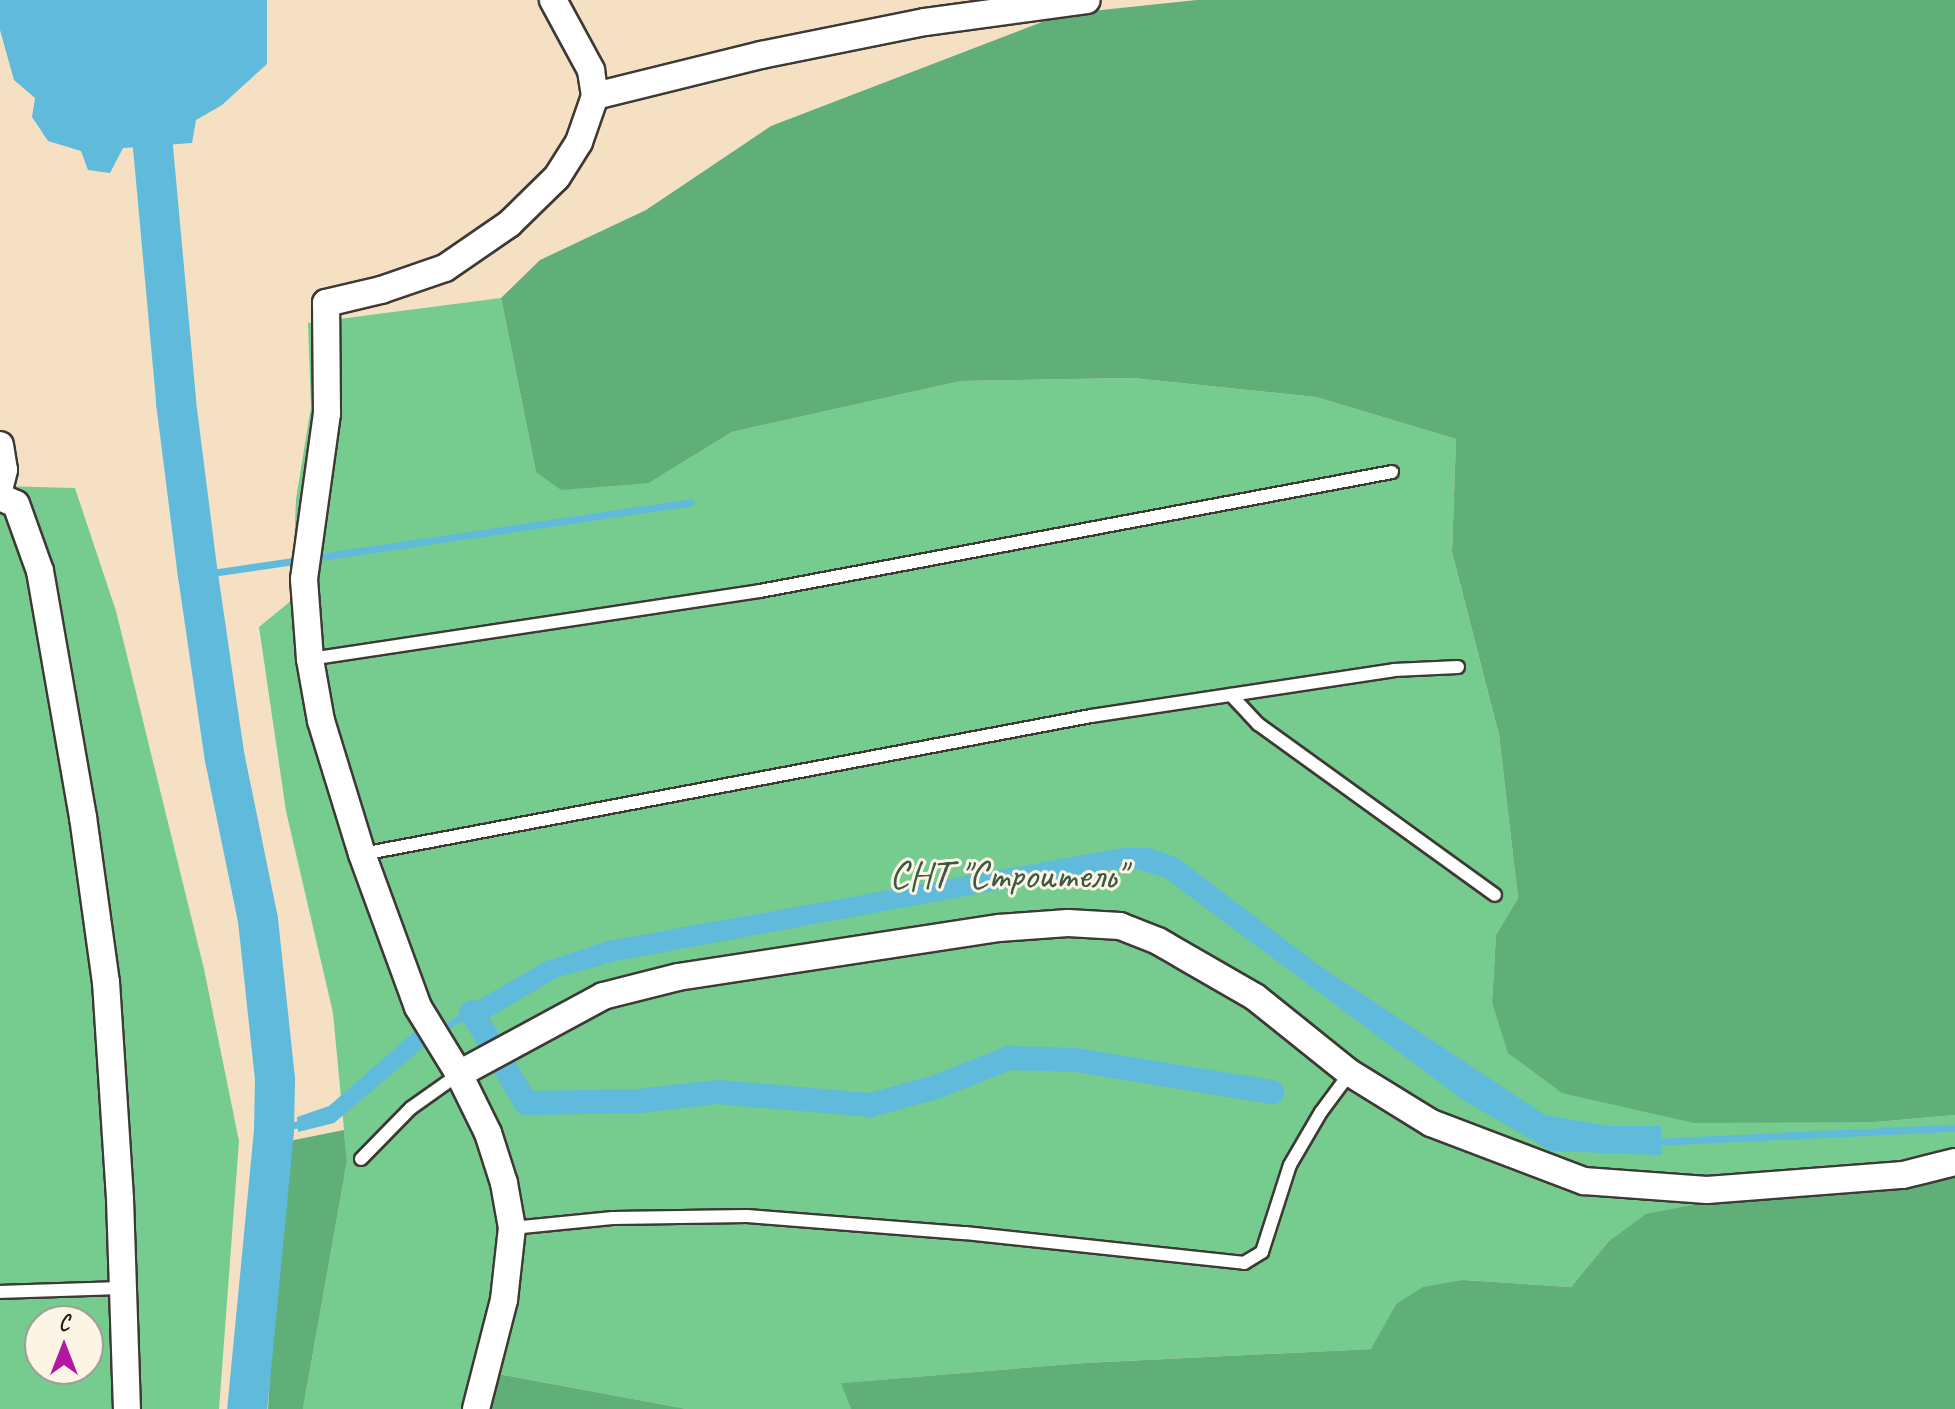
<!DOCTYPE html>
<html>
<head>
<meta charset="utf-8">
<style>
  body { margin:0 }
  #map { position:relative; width:1955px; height:1409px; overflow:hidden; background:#f5e0c3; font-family:Caveat,sans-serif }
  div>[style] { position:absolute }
  .green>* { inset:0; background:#76cb8e }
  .forest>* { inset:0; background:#60af79 }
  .water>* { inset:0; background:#5fbadc }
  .stream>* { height:7px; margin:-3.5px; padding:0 3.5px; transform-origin:3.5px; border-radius:3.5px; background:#5fbadc }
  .canal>* { height:24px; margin:-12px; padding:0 12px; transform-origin:12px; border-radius:12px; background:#5fbadc }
  .river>* { height:40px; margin:-20px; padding:0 20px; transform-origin:20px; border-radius:20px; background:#5fbadc }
  .roads { filter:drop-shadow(2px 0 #3d3935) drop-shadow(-2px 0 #3d3935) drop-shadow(0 2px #3d3935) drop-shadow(0 -2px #3d3935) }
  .service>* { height:12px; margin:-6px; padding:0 6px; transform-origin:6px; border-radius:6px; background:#fff }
  .minor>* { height:26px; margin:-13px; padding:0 13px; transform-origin:13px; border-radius:13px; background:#fff }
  span { translate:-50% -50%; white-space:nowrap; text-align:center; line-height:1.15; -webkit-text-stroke:6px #fcf5e5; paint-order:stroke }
  .park-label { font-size:40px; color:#3c5944 }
  .north { position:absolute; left:24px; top:1305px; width:80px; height:80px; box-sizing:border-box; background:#fcf5e5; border:2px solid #a29e95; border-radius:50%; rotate:0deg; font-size:22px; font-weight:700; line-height:32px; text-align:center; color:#1c1c1c }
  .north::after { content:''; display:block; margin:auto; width:28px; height:36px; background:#b5179e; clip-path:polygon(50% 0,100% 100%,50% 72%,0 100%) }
</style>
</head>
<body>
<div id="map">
  <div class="green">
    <div style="clip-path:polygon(501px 298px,536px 472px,649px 483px,732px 432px,961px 381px,1133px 378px,1316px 397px,1456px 439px,1452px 552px,1499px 735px,1518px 898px,1496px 935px,1492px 1002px,1876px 1122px,1955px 1115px,1955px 1173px,1902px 1189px,1697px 1204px,1608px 1242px,1571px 1287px,1463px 1280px,1396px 1304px,1372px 1349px,1084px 1363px,842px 1383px,851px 1409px,687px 1409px,498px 1374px,486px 1409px,303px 1409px,347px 1161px,333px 1013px,286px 811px,259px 627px,292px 600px,296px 499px,311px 407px,308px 323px)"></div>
    <div style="clip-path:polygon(evenodd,0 486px,75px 488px,116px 611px,204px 969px,239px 1141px,219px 1409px,0 1409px,0 486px,40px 1321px,88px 1321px,88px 1369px,40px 1369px,40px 1321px)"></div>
  </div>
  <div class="forest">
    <div style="clip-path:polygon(1197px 0,1955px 0,1955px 1115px,1876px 1122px,1694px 1123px,1562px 1093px,1508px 1053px,1492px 1002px,1496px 935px,1518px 898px,1499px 735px,1452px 552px,1456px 439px,1316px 397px,1133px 378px,961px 381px,732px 432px,649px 483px,561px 490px,536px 472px,501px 298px,540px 260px,646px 210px,771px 126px,1063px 14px)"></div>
    <div style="clip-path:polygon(344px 1130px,347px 1161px,303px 1409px,268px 1409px,283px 1151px,294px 1140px)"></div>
    <div style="clip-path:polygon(1955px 1173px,1955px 1409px,851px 1409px,841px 1383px,1084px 1363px,1371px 1349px,1396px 1304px,1423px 1287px,1463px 1280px,1571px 1287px,1608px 1242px,1646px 1214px,1697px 1204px,1902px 1189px)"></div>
    <div style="clip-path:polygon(498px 1374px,687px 1409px,486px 1409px)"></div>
  </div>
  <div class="water">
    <div style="clip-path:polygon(0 0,267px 0,267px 64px,222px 105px,196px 120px,192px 143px,123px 148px,110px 173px,88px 170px,81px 151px,48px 141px,32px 117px,35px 98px,14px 80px,0 30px)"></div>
    <div style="clip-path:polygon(1122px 848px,1150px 848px,1178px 858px,1317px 964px,1545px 1115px,1609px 1126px,1661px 1126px,1662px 1155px,1551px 1151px,1463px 1100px,1164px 877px,1136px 869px,1105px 870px,616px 961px,558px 977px,470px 1029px,458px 1012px,544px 962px,608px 941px)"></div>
    <div style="clip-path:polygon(415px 1031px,424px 1047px,334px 1123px,298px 1132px,297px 1117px,329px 1106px)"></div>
  </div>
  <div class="stream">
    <div style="left:313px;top:558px;width:382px;rotate:-8.4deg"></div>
    <div style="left:198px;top:575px;width:104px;rotate:-8.3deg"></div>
    <div style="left:439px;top:1030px;width:35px;rotate:-29deg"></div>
    <div style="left:274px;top:1131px;width:32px;rotate:-16deg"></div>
    <div style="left:1653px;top:1142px;width:302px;rotate:-2.7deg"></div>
  </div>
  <div class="canal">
    <div style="left:472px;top:1012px;width:106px;rotate:59.3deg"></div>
    <div style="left:526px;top:1103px;width:113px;rotate:-1deg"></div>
    <div style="left:639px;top:1101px;width:80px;rotate:-6.5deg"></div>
    <div style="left:718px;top:1092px;width:154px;rotate:4.9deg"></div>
    <div style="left:871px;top:1105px;width:67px;rotate:-15.5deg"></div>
    <div style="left:936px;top:1087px;width:79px;rotate:-21.7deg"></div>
    <div style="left:1009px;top:1058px;width:67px;rotate:1.7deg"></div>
    <div style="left:1076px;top:1060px;width:199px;rotate:9.3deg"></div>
  </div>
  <div class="river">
    <div style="left:133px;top:0;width:148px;rotate:82.3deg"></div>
    <div style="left:153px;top:147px;width:256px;rotate:84.8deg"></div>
    <div style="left:176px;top:402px;width:174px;rotate:82.8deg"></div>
    <div style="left:198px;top:575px;width:186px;rotate:81.7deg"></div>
    <div style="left:225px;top:759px;width:164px;rotate:78.4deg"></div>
    <div style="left:258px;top:920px;width:161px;rotate:83.9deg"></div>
    <div style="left:275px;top:1080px;width:51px;rotate:91.1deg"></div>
    <div style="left:274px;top:1131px;width:279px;rotate:95.5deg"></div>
  </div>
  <div class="roads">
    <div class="service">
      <div style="left:310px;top:659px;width:455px;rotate:-8.6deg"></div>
      <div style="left:760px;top:591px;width:643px;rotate:-10.66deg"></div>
      <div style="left:1231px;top:695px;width:40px;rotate:47deg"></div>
      <div style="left:1258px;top:724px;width:292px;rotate:35.8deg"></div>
      <div style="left:362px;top:854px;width:742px;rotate:-10.72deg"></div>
      <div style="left:1091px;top:716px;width:306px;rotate:-8.6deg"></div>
      <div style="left:1394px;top:670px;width:64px;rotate:-2.7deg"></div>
      <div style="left:361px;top:1159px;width:71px;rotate:-45.6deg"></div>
      <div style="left:411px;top:1108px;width:59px;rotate:-35.3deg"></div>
      <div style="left:512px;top:1228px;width:101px;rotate:-5.7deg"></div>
      <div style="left:613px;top:1218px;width:134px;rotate:-0.9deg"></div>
      <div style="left:747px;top:1216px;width:219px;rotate:4.5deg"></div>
      <div style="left:965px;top:1233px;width:281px;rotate:6.1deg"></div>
      <div style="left:1244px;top:1263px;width:21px;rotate:-31deg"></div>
      <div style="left:1262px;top:1252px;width:91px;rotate:-72.2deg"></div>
      <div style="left:1290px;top:1165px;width:61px;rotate:-59.7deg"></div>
      <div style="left:1321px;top:1112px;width:49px;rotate:-53.4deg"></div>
      <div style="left:0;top:1292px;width:123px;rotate:-1.9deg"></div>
    </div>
    <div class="minor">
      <div style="left:595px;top:96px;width:171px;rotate:-13.9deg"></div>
      <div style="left:761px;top:55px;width:167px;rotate:-11.4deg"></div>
      <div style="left:925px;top:22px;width:163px;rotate:-7.7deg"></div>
      <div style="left:0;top:445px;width:25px;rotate:81deg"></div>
      <div style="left:4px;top:470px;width:16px;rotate:104deg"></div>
      <div style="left:0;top:497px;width:17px;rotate:24deg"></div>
      <div style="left:16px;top:504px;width:71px;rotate:70.3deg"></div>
      <div style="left:40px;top:571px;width:250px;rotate:80.1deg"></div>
      <div style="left:83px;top:817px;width:167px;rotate:82.1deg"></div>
      <div style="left:106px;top:982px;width:217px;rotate:86.3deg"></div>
      <div style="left:120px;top:1199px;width:210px;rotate:88.1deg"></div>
      <div style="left:459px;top:1074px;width:164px;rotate:-28.4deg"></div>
      <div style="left:603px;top:996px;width:77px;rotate:-14.2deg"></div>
      <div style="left:678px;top:977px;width:325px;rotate:-8.7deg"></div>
      <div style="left:999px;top:928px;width:69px;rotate:-4.1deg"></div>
      <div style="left:1068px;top:923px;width:52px;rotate:3.3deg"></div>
      <div style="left:1120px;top:926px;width:41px;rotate:21.5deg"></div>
      <div style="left:1158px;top:941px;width:112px;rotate:30deg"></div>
      <div style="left:1255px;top:997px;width:122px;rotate:38.7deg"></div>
      <div style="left:1350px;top:1073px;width:95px;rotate:31.7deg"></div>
      <div style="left:1431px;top:1123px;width:164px;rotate:20.8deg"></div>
      <div style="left:1584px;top:1181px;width:123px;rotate:4.2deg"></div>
      <div style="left:1707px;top:1190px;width:197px;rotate:-4.4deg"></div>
      <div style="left:1903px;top:1175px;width:54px;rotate:-14deg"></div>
      <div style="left:476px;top:1409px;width:113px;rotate:-75.6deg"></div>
      <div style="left:504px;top:1300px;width:72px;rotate:-83.7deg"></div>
      <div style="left:512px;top:1228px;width:46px;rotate:-100.1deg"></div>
      <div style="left:504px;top:1183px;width:52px;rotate:-107.7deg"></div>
      <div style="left:488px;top:1133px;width:66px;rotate:-116.2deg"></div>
      <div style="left:459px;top:1074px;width:79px;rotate:-121.5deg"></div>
      <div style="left:418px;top:1007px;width:163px;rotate:-110.1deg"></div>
      <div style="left:362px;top:854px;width:139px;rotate:-107.1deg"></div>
      <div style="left:321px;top:721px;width:63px;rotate:-100.1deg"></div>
      <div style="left:310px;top:659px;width:80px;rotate:-94.3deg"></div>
      <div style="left:304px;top:579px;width:168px;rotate:-82.1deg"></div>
      <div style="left:327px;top:413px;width:110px;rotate:-90.5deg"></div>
      <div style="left:326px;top:303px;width:57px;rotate:-13.3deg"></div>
      <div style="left:381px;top:290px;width:68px;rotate:-19deg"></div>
      <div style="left:445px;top:268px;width:78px;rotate:-34.5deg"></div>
      <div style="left:509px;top:224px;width:67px;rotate:-44.4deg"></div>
      <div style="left:557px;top:177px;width:41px;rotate:-57.8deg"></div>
      <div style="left:579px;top:142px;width:49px;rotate:-70.8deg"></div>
      <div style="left:595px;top:96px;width:26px;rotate:-99deg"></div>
      <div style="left:591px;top:70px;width:80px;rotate:-118.5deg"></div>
    </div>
  </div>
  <div class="park-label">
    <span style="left:1007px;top:875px">СНТ "Строитель"</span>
  </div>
  <div class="north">С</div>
</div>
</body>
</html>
